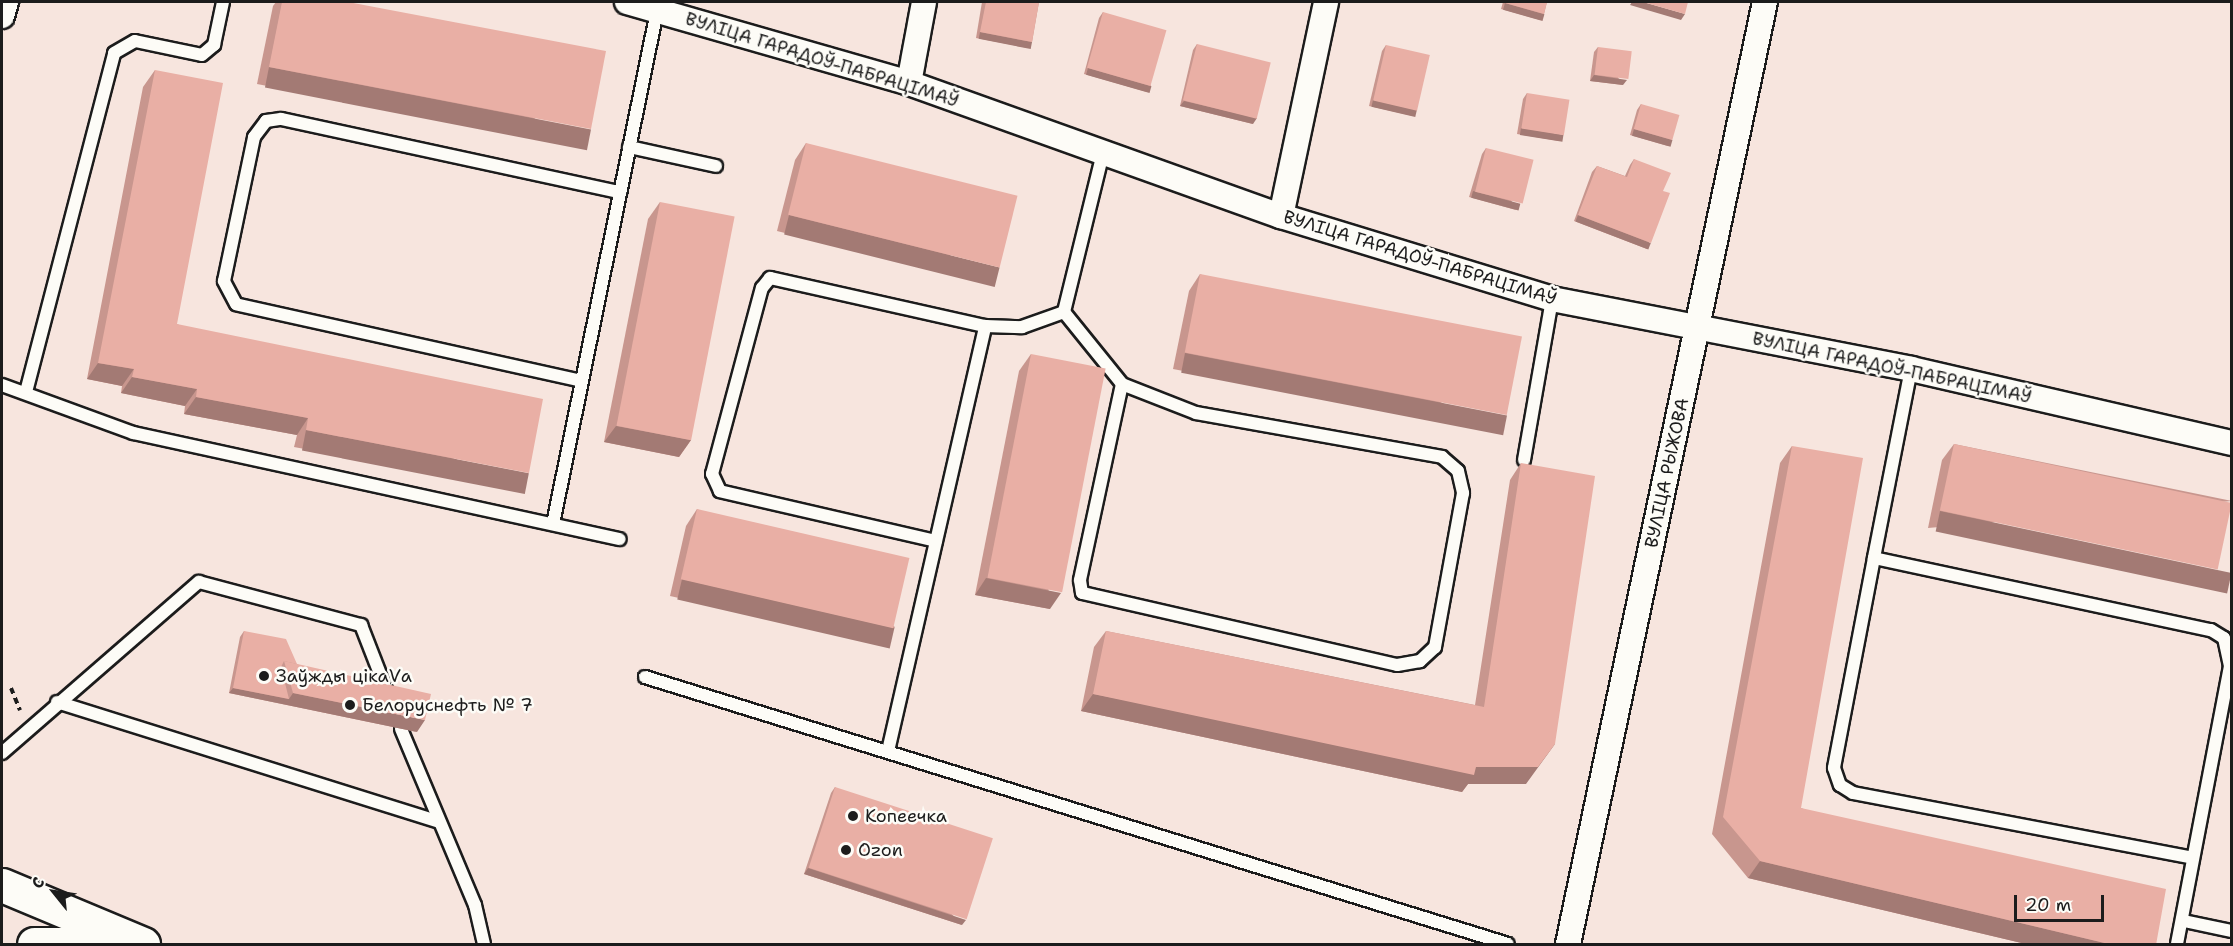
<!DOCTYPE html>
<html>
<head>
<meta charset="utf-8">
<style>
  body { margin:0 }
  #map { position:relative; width:2233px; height:946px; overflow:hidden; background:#f7e5de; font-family:"Shantell Sans",sans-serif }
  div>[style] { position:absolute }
  .path>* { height:4px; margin-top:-2px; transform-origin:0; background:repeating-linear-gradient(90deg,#1c1c1c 0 6px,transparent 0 10.5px) }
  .roads { filter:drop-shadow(2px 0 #1c1c1c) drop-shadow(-2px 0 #1c1c1c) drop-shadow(0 2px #1c1c1c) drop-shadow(0 -2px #1c1c1c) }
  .service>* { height:12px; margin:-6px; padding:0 6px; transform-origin:6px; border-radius:6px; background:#fdfcf7 }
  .minor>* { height:24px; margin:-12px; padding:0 12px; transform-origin:12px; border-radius:12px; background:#fdfcf7 }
  .secondary>* { height:33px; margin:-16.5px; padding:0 16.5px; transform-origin:16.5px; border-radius:16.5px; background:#fdfcf7 }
  .primary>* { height:33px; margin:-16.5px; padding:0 16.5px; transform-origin:16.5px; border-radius:16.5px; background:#fdfcf7 }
  .wall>* { inset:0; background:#c8968e }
  .shaded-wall>* { inset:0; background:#a37a74; transform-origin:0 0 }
  .building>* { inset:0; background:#e9afa5; transform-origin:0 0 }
  .dots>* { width:16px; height:16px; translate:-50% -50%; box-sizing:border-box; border:3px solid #fdfcf7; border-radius:50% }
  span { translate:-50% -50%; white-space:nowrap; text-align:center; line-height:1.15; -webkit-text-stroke:5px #fdfcf7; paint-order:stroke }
  .street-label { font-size:18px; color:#1c1c1c }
  .poi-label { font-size:18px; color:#1c1c1c }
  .left { translate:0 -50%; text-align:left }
  .frame { position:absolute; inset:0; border:3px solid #1c1c1c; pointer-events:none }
  .north { position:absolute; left:24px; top:862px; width:60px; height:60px; -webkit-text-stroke:4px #fdfcf7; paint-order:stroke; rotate:300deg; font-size:16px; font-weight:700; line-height:24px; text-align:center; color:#1c1c1c }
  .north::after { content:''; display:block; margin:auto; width:21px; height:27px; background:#1c1c1c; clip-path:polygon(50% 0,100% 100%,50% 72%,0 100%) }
  .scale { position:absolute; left:2014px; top:895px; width:90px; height:27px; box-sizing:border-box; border:3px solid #1c1c1c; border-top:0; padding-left:8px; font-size:18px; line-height:21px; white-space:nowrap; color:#1c1c1c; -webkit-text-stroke:4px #fdfcf7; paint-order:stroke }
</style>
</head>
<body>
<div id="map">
  <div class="path">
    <div style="left:11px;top:688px;width:24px;rotate:68deg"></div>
  </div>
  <div class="roads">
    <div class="service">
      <div style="left:629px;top:147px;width:89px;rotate:12.3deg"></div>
      <div style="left:1103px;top:153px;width:164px;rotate:103.8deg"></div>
      <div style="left:1064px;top:312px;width:92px;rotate:51.1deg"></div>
      <div style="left:1911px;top:369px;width:193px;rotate:101.1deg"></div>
      <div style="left:1874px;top:558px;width:345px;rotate:12.1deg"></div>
      <div style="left:2211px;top:630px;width:15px;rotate:32deg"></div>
      <div style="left:2224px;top:638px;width:29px;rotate:78deg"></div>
      <div style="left:2230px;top:666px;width:283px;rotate:100.8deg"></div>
      <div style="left:582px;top:381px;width:354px;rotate:-167.5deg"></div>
      <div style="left:236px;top:304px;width:26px;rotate:-118deg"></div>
      <div style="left:224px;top:281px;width:147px;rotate:-78.2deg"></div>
      <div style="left:254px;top:137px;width:20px;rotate:-53deg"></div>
      <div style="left:266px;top:121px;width:15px;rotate:-8deg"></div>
      <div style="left:281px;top:119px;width:347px;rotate:12.2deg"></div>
      <div style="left:1122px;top:384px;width:79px;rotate:21.4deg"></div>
      <div style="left:1196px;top:413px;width:250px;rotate:10.1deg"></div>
      <div style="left:1442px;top:457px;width:21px;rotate:41deg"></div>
      <div style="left:1458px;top:471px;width:23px;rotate:77deg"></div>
      <div style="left:1463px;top:493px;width:157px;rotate:100.3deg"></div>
      <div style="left:1435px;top:647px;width:21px;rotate:137deg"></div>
      <div style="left:1420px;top:661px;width:23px;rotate:170deg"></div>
      <div style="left:1397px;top:665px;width:323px;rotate:-167.1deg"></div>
      <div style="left:1082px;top:593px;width:13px;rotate:-99deg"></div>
      <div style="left:1080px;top:580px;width:200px;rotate:-77.9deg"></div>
      <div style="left:2px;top:385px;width:140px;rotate:20.1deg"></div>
      <div style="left:133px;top:433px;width:498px;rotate:12.3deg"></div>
      <div style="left:26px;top:392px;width:350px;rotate:-75.4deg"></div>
      <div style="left:114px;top:53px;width:24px;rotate:-30deg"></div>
      <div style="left:135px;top:41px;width:68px;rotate:11.8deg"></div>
      <div style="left:202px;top:55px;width:16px;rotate:-40deg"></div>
      <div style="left:214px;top:45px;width:44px;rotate:-78.2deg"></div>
      <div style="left:1524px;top:460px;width:163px;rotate:-80.1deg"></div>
      <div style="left:553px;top:524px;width:523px;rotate:-78.54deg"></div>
      <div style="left:936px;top:541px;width:222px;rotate:-167deg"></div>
      <div style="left:720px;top:491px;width:19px;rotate:-115deg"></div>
      <div style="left:712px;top:474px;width:193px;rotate:-75deg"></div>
      <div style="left:762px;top:288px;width:13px;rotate:-51deg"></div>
      <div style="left:770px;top:278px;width:220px;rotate:12.6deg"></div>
      <div style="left:1874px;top:558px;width:214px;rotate:100.8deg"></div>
      <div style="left:1834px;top:768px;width:18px;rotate:71deg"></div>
      <div style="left:1840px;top:785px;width:15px;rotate:32deg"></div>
      <div style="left:1853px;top:793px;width:343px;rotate:10.8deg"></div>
      <div style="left:645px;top:677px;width:903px;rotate:17.19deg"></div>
      <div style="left:57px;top:702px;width:400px;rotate:17.4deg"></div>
      <div style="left:401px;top:729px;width:191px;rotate:67.2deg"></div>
      <div style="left:475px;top:905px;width:40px;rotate:77deg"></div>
      <div style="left:888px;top:751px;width:436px;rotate:-77.1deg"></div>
      <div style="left:985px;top:326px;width:37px;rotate:2deg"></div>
      <div style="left:1022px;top:327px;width:45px;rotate:-19.7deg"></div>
      <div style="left:2px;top:753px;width:261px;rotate:-41deg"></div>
      <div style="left:199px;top:582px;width:168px;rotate:14.9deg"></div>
      <div style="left:361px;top:625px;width:77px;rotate:68.7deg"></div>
      <div style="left:2184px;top:921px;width:49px;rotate:11.8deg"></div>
    </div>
    <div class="minor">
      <div style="left:627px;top:2px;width:293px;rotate:16deg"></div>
      <div style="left:909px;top:83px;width:395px;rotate:19.7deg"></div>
      <div style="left:1281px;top:216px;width:283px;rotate:17deg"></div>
      <div style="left:1552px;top:299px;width:366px;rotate:11deg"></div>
      <div style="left:1911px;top:369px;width:329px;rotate:13deg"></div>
      <div style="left:2px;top:16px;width:15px;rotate:-74deg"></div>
      <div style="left:909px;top:83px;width:82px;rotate:-79.5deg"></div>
      <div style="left:1281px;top:216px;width:219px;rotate:-78.1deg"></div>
      <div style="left:1568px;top:944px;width:962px;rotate:-78.19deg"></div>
    </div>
    <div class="secondary">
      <div style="left:2px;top:885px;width:153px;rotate:22.7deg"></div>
    </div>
    <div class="primary">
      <div style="left:34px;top:944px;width:55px"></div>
    </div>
  </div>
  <div class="wall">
    <div style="clip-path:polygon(276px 2px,348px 2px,579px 146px,257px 84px,273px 6px)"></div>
    <div style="clip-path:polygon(982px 2px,1039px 2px,1032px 42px,1028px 48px,976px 38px)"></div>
    <div style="clip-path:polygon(1503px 2px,1547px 2px,1544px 14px,1540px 20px,1501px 9px)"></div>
    <div style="clip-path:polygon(1103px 12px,1151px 86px,1147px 92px,1084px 74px,1099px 18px)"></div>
    <div style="clip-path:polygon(1197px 44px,1253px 124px,1180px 106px,1193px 50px)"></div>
    <div style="clip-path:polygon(1386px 45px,1417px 110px,1413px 116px,1369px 106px,1382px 51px)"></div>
    <div style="clip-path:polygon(1598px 47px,1623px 85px,1590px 81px,1594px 52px)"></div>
    <div style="clip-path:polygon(155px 70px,177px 324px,517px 489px,294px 447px,297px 435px,184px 414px,185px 406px,121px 393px,122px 386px,87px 379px,143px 87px)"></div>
    <div style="clip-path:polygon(1527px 93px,1559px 141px,1517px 134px,1523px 99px)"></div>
    <div style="clip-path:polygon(1641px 104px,1672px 140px,1668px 146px,1630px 135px,1637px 110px)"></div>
    <div style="clip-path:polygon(806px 143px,987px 284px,777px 231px,795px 160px)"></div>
    <div style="clip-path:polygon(1486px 148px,1516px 210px,1469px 197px,1482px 154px)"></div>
    <div style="clip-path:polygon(1634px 159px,1663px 191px,1647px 249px,1574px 221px,1592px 172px,1597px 166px,1625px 176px,1630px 165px)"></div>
    <div style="clip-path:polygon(660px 202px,691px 440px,679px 457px,604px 442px,648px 219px)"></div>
    <div style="clip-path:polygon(1200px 274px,1495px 431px,1173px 369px,1189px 291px)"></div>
    <div style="clip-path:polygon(1031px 354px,1050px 609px,975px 595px,1019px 371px)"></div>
    <div style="clip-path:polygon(1954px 444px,2232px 501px,1928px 528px,1942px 460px)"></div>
    <div style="clip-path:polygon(1792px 446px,1801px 808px,2156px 945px,2030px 945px,1748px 878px,1712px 834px,1780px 463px)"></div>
    <div style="clip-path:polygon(1521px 463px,1526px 784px,1468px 784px,1462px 792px,1081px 711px,1094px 647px,1106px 631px,1475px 705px,1510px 480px)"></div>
    <div style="clip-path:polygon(697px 509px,895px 627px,883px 643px,670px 596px,686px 526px)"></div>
    <div style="clip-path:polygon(244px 631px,297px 664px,417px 732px,229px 693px,240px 637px)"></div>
    <div style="clip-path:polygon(835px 787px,962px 925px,804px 874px,831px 793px)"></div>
  </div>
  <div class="shaded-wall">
    <div style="clip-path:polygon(1632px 2px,1643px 2px,1685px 14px,1681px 20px,1630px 5px)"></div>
    <div style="left:1505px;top:3px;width:41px;height:7px;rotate:16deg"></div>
    <div style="left:980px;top:32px;width:53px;height:7px;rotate:11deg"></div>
    <div style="left:269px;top:67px;width:328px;height:21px;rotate:11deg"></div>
    <div style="left:1088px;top:68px;width:66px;height:7px;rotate:16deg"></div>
    <div style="clip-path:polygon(1594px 75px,1627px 80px,1623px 85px,1590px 81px)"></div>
    <div style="left:1373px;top:100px;width:45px;height:7px;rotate:13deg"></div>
    <div style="clip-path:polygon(1184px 101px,1257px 118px,1253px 124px,1180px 106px)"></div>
    <div style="left:1521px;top:128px;width:43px;height:7px;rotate:9deg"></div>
    <div style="left:1634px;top:129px;width:40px;height:7px;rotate:16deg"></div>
    <div style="left:1473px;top:191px;width:49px;height:7px;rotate:15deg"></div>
    <div style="left:789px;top:215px;width:217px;height:20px;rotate:14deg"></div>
    <div style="left:1578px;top:215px;width:78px;height:7px;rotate:21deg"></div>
    <div style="left:1185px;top:353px;width:328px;height:20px;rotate:11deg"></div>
    <div style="clip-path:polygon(98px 363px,134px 369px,122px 386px,87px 379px)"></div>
    <div style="clip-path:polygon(132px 377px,197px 389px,185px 406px,121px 393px)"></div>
    <div style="clip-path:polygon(196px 397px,308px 418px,297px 435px,184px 414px)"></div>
    <div style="clip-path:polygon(616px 426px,691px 440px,679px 457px,604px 442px)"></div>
    <div style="left:306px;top:430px;width:227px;height:21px;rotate:11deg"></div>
    <div style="left:1940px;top:511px;width:298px;height:21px;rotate:12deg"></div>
    <div style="clip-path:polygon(986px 578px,1061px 593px,1050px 609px,975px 595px)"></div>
    <div style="left:682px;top:579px;width:218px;height:21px;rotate:13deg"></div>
    <div style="clip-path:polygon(233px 688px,289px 699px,293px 693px,425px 720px,417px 732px,229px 693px)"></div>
    <div style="clip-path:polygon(1093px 694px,1476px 767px,1555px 744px,1526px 784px,1468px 784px,1462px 792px,1081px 711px)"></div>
    <div style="clip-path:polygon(1760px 861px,2113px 945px,2030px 945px,1748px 878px)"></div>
    <div style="clip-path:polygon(808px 868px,966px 920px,962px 925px,804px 874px)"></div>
  </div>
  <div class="building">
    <div style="clip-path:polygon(282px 2px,348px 2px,606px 51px,591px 129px,269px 67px)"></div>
    <div style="clip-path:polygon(986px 2px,1039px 2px,1032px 42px,980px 32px)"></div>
    <div style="clip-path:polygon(1506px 2px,1547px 2px,1544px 14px,1505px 3px)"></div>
    <div style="clip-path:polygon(1643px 2px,1688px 2px,1685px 14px)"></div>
    <div style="left:1103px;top:12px;width:66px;height:58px;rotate:16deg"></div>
    <div style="left:1197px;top:44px;width:76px;height:58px;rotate:14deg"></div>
    <div style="left:1386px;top:45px;width:45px;height:57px;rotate:13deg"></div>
    <div style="left:1598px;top:47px;width:34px;height:28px;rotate:7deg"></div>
    <div style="clip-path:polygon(155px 70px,223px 83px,177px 324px,543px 399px,529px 473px,306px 430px,308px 418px,196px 397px,197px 389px,132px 377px,134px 369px,98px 363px)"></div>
    <div style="left:1527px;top:93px;width:43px;height:36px;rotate:9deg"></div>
    <div style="left:1641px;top:104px;width:40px;height:26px;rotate:16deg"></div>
    <div style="left:806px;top:143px;width:218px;height:74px;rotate:14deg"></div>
    <div style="left:1486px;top:148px;width:49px;height:45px;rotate:14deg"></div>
    <div style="clip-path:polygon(1634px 159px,1671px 173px,1663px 191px,1670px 193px,1651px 243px,1578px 215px,1597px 166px,1627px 177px)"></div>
    <div style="left:660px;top:202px;width:76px;height:228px;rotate:11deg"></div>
    <div style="left:1200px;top:274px;width:328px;height:80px;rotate:11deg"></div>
    <div style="left:1031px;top:354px;width:76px;height:228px;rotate:11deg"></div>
    <div style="left:1954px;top:444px;width:284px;height:68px;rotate:12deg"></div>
    <div style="clip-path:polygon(1792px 446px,1863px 458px,1801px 808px,2166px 889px,2156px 945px,2113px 945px,1760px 861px,1723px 817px)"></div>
    <div style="clip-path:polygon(1521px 463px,1595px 476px,1555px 744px,1538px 767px,1476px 767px,1474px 775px,1093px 694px,1106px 631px,1484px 707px)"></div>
    <div style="left:697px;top:509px;width:218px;height:72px;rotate:13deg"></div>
    <div style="clip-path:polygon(244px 631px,286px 639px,297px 664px,284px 661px,281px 667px,289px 699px,233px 688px)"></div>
    <div style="clip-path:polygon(284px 661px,431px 694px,425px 720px,293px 693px)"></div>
    <div style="left:835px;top:787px;width:166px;height:85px;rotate:18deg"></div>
  </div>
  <div class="dots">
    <div style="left:264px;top:676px;background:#1c1c1c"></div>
    <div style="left:350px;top:705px;background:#1c1c1c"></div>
    <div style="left:853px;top:816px;background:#1c1c1c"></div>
    <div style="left:846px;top:850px;background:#1c1c1c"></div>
  </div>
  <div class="street-label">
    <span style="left:822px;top:60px;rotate:17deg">ВУЛІЦА ГАРАДОЎ-ПАБРАЦІМАЎ</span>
    <span style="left:1420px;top:258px;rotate:17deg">ВУЛІЦА ГАРАДОЎ-ПАБРАЦІМАЎ</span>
    <span style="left:1892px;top:368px;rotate:12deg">ВУЛІЦА ГАРАДОЎ-ПАБРАЦІМАЎ</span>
    <span style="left:1667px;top:473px;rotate:-78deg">ВУЛІЦА РЫЖОВА</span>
  </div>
  <div class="poi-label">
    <span class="left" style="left:276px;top:676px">Заўжды цікаVа</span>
    <span class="left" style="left:362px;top:705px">Белоруснефть № 7</span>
    <span class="left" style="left:865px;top:816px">Копеечка</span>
    <span class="left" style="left:858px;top:850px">Ozon</span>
  </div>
  <div class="frame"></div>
  <div class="north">С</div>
  <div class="scale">20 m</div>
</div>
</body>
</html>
